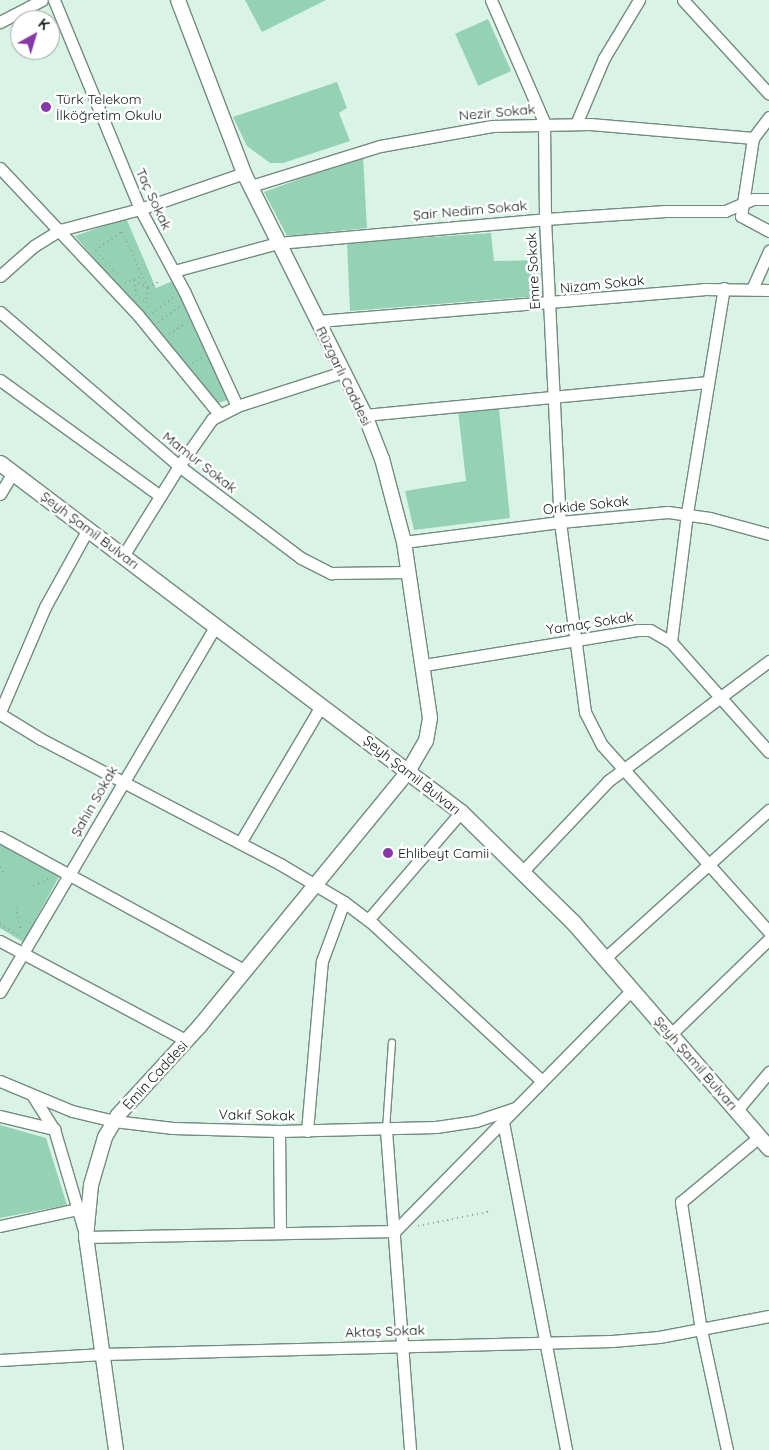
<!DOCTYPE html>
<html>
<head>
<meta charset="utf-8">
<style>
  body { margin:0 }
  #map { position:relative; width:769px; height:1450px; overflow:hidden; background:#d9f4e7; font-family:Quicksand,sans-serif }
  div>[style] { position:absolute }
  .green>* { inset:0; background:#95d1b5; transform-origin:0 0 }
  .path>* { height:2px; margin-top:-1px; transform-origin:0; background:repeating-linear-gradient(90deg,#92a79d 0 1px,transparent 0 5px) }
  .roads { filter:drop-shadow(1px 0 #738b7f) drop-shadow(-1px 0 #738b7f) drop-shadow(0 1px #738b7f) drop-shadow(0 -1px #738b7f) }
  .service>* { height:5.5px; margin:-2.75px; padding:0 2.75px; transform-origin:2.75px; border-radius:2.75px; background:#fff }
  .minor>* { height:11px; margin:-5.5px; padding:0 5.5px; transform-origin:5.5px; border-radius:5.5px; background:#fff }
  .tertiary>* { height:14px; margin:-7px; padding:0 7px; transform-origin:7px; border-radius:7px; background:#fff }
  .secondary>* { height:15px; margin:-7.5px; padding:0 7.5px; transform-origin:7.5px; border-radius:7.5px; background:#fff }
  .dots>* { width:14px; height:14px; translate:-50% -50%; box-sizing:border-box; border:2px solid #fff; border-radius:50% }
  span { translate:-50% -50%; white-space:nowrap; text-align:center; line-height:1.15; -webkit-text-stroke:5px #fff; paint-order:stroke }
  .poi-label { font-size:14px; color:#0e1813 }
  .left { translate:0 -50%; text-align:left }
  .street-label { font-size:14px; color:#0e1813 }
  .north { position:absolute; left:10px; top:10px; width:50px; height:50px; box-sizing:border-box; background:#fff; border:1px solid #9fa3a1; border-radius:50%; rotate:39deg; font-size:14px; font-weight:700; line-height:20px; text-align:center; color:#0e1813 }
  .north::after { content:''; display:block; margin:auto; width:18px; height:22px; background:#8838a8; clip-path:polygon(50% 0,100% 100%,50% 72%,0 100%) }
</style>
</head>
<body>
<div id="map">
  <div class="green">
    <div style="clip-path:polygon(245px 0,326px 0,262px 32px)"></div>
    <div style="left:488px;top:19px;width:57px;height:36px;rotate:66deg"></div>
    <div style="clip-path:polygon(337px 82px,347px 108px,339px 113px,350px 141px,283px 163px,270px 163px,247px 146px,233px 117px)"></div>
    <div style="clip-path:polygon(363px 156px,367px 228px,287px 236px,264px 192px)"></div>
    <div style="clip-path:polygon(126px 218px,156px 288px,173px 281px,230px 399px,219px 403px,75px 236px)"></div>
    <div style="clip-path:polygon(491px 233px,494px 261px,538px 260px,539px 296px,350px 311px,347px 243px)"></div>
    <div style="clip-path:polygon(499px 409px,510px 518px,414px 530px,405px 491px,466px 481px,458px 410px)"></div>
    <div style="clip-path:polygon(0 842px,60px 875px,23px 942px,0 928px)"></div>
    <div style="clip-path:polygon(0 1125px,46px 1138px,67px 1205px,0 1218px)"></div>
  </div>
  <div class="path">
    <div style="left:117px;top:274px;width:33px;rotate:-133deg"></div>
    <div style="left:95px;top:250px;width:32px;rotate:-34deg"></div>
    <div style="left:122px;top:232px;width:62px;rotate:65.1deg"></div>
    <div style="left:148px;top:288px;width:12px;rotate:-31deg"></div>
    <div style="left:125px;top:283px;width:18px;rotate:-22deg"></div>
    <div style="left:136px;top:296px;width:16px;rotate:-97deg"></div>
    <div style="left:134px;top:280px;width:16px;rotate:30deg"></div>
    <div style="left:148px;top:288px;width:14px;rotate:98deg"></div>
    <div style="left:146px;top:302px;width:9px;rotate:63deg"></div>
    <div style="left:139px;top:298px;width:8px;rotate:30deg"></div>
    <div style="left:152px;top:313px;width:26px;rotate:-37deg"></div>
    <div style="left:158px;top:322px;width:26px;rotate:-36deg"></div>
    <div style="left:169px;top:334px;width:20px;rotate:-33deg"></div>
    <div style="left:192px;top:363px;width:13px;rotate:-29deg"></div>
    <div style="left:0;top:867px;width:6px;rotate:59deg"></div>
    <div style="left:29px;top:888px;width:23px;rotate:-25deg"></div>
    <div style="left:16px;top:907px;width:25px;rotate:79deg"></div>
    <div style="left:0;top:924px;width:23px;rotate:31deg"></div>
    <div style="left:418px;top:1226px;width:75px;rotate:-11.6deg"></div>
  </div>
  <div class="roads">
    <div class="service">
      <div style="left:386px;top:1130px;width:87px;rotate:-86.1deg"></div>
    </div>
    <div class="minor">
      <div style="left:54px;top:0;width:226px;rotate:67.6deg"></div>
      <div style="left:140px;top:209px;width:95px;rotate:61.8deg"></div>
      <div style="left:185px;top:293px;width:124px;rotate:65.3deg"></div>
      <div style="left:491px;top:0;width:133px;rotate:66.5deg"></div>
      <div style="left:544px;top:122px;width:97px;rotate:89.4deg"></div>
      <div style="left:545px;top:219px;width:303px;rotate:87.2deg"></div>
      <div style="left:560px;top:522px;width:192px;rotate:82.5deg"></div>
      <div style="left:585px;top:712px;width:37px;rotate:63deg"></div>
      <div style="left:602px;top:745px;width:251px;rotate:48.2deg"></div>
      <div style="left:683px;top:0;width:127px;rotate:47.5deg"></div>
      <div style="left:0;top:22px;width:47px;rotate:-27.6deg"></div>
      <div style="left:769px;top:117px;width:26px;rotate:127deg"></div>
      <div style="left:753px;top:138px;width:79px;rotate:98.7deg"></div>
      <div style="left:741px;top:216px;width:32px;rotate:28deg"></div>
      <div style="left:576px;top:124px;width:72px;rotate:-67deg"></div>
      <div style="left:604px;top:58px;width:68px;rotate:-58.9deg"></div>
      <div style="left:0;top:168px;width:202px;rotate:46.8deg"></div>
      <div style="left:138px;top:315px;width:128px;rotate:50.7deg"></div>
      <div style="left:251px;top:186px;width:135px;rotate:-17.2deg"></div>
      <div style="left:380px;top:146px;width:114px;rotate:-10.1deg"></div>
      <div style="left:492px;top:126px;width:98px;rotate:-1.2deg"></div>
      <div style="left:590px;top:124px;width:164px;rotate:4.9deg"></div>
      <div style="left:174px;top:271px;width:108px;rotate:-15.1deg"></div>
      <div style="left:278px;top:243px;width:268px;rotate:-5.1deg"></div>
      <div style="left:545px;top:219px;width:121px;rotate:-3.8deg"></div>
      <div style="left:666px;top:211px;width:59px"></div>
      <div style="left:725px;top:211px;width:30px;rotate:-23deg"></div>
      <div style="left:753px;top:199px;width:16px"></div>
      <div style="left:0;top:276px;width:45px;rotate:-41.4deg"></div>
      <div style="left:34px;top:246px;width:31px;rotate:-32deg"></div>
      <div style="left:60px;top:230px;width:83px;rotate:-14.7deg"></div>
      <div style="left:140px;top:209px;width:110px;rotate:-19.1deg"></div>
      <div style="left:752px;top:289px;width:42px;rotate:-65.9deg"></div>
      <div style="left:0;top:312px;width:236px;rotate:40.7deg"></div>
      <div style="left:179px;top:466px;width:153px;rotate:37deg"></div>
      <div style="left:301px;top:558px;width:34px;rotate:27deg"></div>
      <div style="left:331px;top:573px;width:77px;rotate:-0.7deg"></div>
      <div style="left:318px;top:321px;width:387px;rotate:-4.7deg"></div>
      <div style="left:704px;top:289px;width:65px;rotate:0.9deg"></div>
      <div style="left:0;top:380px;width:198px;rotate:35.9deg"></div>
      <div style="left:365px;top:415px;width:344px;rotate:-5.5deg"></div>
      <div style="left:0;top:494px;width:26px;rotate:-59deg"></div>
      <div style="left:404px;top:542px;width:157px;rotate:-7.3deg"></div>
      <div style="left:560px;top:522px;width:108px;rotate:-5.3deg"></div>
      <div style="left:668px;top:512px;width:42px;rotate:8.1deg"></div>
      <div style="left:710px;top:518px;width:61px;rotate:15.2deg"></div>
      <div style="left:123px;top:556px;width:106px;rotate:-58.1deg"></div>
      <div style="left:179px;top:466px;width:57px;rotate:-54.9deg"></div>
      <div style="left:212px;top:419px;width:28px;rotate:-27deg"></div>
      <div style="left:237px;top:406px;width:111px;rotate:-17.8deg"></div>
      <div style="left:671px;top:642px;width:130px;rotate:-82.9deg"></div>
      <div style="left:687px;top:513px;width:228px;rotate:-80.7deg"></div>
      <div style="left:424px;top:665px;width:216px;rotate:-9.3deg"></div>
      <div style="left:637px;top:630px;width:13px"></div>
      <div style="left:650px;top:630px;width:24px;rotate:30deg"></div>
      <div style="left:671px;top:642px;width:147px;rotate:48.3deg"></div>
      <div style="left:0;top:712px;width:114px;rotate:-66.8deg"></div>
      <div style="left:45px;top:607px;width:89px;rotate:-61.1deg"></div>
      <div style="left:0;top:714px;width:48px;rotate:31.4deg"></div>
      <div style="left:41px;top:739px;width:270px;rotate:27.6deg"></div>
      <div style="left:280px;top:864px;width:74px;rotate:30.7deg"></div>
      <div style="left:344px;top:902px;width:38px;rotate:37deg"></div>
      <div style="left:374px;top:925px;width:229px;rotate:42.9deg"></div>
      <div style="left:0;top:837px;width:278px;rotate:28.6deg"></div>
      <div style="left:240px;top:843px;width:159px;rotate:-59.4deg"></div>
      <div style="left:523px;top:871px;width:124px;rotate:-46.6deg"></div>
      <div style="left:608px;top:781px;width:201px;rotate:-36.7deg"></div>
      <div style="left:368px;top:920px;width:143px;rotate:-49.3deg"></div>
      <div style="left:0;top:941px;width:212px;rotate:28.1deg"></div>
      <div style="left:605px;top:958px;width:221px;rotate:-42.1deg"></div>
      <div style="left:0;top:992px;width:425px;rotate:-59.5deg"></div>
      <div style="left:671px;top:1034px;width:136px;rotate:-44.1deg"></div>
      <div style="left:0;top:1081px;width:78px;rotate:22.6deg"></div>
      <div style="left:72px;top:1111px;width:43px;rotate:13.4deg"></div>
      <div style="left:114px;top:1121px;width:59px;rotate:6.8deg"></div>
      <div style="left:173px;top:1128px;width:106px;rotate:1.6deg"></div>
      <div style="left:279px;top:1131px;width:157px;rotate:-1.5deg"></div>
      <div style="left:436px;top:1127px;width:40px;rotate:-8.5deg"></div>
      <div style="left:476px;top:1121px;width:41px;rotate:-18.4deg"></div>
      <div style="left:33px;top:1096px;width:39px;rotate:58deg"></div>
      <div style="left:54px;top:1129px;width:113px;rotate:73.5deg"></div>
      <div style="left:86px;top:1237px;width:309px;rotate:-1.1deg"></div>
      <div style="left:395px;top:1231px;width:338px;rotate:-45.5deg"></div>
      <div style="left:737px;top:1110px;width:50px;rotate:-49.9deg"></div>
      <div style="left:0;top:1116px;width:56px;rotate:13.5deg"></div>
      <div style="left:503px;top:1122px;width:334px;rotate:79.1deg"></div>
      <div style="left:386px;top:1130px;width:321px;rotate:85.7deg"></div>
      <div style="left:279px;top:1131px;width:101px;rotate:89.4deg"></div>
      <div style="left:307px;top:1131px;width:171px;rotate:-85deg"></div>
      <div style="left:322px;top:961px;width:63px;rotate:-69.6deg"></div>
      <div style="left:0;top:1226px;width:80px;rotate:-12.3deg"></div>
      <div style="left:0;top:1360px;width:103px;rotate:-3.3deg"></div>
      <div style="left:103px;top:1354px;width:509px;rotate:-1.46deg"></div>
      <div style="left:612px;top:1341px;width:47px;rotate:-4.9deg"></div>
      <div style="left:659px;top:1337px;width:112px;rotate:-10.8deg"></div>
      <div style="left:727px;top:1450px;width:123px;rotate:-102.2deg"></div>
      <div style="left:701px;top:1330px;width:130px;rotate:-98.9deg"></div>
      <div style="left:681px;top:1202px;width:102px;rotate:-39.8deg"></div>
    </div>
    <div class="tertiary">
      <div style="left:116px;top:1450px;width:215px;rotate:-98deg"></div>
      <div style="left:86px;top:1237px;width:52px;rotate:-84.5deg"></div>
      <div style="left:91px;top:1185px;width:50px;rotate:-73.7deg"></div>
      <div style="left:105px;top:1137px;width:26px;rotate:-59deg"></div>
      <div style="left:118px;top:1115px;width:120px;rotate:-47.4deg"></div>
      <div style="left:199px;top:1027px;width:332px;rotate:-50.7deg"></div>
      <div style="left:409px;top:770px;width:34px;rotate:-60deg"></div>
      <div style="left:426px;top:741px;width:23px;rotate:-80deg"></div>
      <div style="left:430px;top:718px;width:178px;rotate:-98.4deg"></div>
      <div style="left:404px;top:542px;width:86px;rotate:-104.8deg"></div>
      <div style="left:382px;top:459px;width:47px;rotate:-111.1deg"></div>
      <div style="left:365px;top:415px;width:271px;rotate:-116.6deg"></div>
      <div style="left:244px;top:173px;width:185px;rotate:-110.9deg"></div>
    </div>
    <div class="secondary">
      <div style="left:0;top:463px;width:578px;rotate:37.13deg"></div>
      <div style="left:461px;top:812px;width:157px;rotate:44.5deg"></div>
      <div style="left:573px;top:922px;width:299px;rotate:49.1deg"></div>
    </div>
  </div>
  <div class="dots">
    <div style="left:46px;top:107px;background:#8838a8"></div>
    <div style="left:388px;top:853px;background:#8838a8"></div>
  </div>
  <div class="poi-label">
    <span class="left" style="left:56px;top:107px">Türk Telekom<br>İlköğretim Okulu</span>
    <span class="left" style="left:398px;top:853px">Ehlibeyt Camii</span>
  </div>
  <div class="street-label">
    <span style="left:497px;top:112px;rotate:-5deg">Nezir Sokak</span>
    <span style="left:154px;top:199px;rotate:65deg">Taç Sokak</span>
    <span style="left:470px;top:210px;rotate:-5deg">Şair Nedim Sokak</span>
    <span style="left:533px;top:271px;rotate:-93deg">Emre Sokak</span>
    <span style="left:602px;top:284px;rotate:-6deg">Nizam Sokak</span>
    <span style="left:344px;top:376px;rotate:64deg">Rüzgarlı Caddesi</span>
    <span style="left:200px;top:462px;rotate:38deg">Mamur Sokak</span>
    <span style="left:586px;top:505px;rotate:-6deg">Orkide Sokak</span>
    <span style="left:90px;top:530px;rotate:37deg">Şeyh Şamil Bulvarı</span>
    <span style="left:590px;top:623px;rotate:-9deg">Yamaç Sokak</span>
    <span style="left:412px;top:775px;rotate:38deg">Şeyh Şamil Bulvarı</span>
    <span style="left:94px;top:801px;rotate:-60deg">Şahin Sokak</span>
    <span style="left:696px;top:1063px;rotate:49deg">Şeyh Şamil Bulvarı</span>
    <span style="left:155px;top:1075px;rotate:-47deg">Emin Caddesi</span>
    <span style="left:257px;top:1115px;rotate:1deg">Vakıf Sokak</span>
    <span style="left:385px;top:1331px;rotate:-2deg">Aktaş Sokak</span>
  </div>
  <div class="north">K</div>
</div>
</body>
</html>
